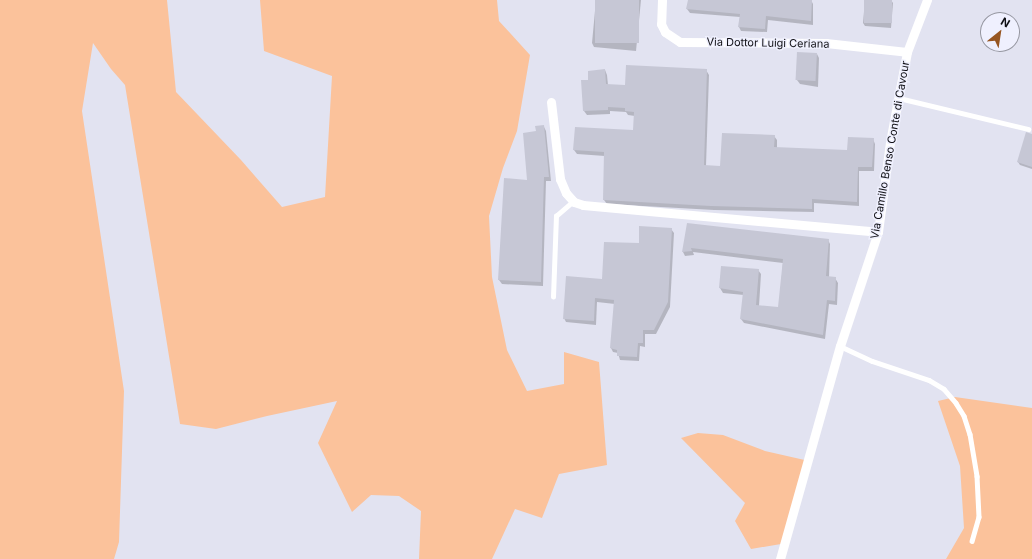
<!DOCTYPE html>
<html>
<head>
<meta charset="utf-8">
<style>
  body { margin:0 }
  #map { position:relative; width:1032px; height:559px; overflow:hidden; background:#e2e3f1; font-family:Inter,sans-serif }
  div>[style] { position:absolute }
  .green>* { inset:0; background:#fbc29b }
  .shadow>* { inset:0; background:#0003 }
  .building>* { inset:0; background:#c6c7d5; transform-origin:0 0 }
  .service>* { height:4.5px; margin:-2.25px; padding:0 2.25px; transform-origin:2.25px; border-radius:2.25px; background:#fff }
  .minor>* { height:9px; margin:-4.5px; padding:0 4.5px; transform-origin:4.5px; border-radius:4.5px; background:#fff }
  span { translate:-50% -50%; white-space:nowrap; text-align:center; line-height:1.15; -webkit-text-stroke:3px #eff0fe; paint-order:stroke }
  .street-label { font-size:11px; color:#0f0f14 }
  .north { position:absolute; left:980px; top:12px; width:40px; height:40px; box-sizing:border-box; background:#eff0fe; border:1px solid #9596a0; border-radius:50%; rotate:30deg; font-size:11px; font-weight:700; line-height:16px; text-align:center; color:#0f0f14 }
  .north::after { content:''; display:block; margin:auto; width:14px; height:18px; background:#965521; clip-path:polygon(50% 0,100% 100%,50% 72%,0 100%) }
</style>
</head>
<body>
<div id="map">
  <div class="green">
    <div style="clip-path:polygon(0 0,167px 0,176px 92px,241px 160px,282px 207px,325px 197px,332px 76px,264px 51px,260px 0,497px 0,499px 21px,530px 55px,517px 131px,503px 168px,489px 216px,492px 277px,507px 350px,527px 391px,564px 384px,564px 352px,599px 362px,607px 465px,559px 474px,542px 518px,515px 509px,492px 559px,419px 559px,421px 511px,399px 496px,371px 495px,352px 512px,318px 443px,337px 401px,267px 416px,216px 429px,180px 424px,125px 85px,111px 69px,93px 43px,82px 111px,124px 391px,119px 542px,114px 559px,0 559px)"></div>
    <div style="clip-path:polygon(955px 397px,1032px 408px,1032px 559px,946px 559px,964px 528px,960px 466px,938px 401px)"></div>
    <div style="clip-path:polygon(698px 433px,723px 435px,765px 451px,809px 461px,781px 544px,751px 549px,735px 521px,745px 503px,681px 438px)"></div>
  </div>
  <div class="shadow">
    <div style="clip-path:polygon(596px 0,641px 0,636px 51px,594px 47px,592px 43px)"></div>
    <div style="clip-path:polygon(689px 0,811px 0,813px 4px,813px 25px,768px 20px,767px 32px,741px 31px,739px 27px,740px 17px,690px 13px,687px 9px)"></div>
    <div style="clip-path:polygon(865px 0,891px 0,893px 3px,891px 28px,865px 26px,863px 23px)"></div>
    <div style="clip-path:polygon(817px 54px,819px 58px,818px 87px,800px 84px,797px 80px)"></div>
    <div style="clip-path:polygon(605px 70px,607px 75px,608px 85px,626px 86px,706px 70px,709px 75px,706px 166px,721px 167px,774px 136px,777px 140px,777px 148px,848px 151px,873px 139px,875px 144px,874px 171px,859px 171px,859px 206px,814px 203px,814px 212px,714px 210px,607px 204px,604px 200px,605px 156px,577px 154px,574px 150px,576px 128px,634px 131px,635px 116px,628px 115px,626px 112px,610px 111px,610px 114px,587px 115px,584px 111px,582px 81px,589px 81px)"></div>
    <div style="clip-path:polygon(544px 127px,546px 131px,551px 181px,546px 181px,543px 286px,502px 284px,499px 280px,528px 181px,537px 132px)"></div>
    <div style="clip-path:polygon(1032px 135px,1032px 169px,1020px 165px,1018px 162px)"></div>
    <div style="clip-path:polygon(688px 224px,828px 240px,830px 244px,829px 278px,835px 278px,838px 283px,837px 305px,829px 304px,825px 339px,744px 323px,741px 319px,744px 295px,723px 293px,720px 288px,758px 270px,761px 274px,759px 306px,779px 308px,783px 263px,693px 252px,694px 255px,685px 256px,683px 252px)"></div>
    <div style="clip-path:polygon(671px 229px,674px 233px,670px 307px,656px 334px,645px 334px,645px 347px,640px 346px,639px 361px,620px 360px,618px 353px,613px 352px,611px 348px,615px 304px,597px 302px,596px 325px,566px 322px,564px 318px,640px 244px)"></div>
  </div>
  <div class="building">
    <div style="left:595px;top:0;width:44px;height:43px"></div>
    <div style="clip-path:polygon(688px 0,812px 0,811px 21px,766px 16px,765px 29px,738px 27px,740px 14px,686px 9px)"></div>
    <div style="left:864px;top:0;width:28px;height:23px"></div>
    <div style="left:797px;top:52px;width:20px;height:28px;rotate:3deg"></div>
    <div style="clip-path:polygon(626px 65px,707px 69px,704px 165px,720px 166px,722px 133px,775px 135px,774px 147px,847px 150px,848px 137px,874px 138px,872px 167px,858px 167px,857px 202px,812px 199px,812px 209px,711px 206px,603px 200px,604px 152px,573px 150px,575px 127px,633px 130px,634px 112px,625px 111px,625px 108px,608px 107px,608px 110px,583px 111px,581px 80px,588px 80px,588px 71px,605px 69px,606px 84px,625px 85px)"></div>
    <div style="clip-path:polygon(544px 125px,549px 177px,544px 177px,541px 282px,498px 280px,504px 178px,527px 180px,523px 133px,536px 131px,535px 126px)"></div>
    <div style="clip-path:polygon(1026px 132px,1032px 134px,1032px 167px,1017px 162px)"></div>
    <div style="clip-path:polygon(687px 223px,829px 239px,826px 276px,836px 277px,835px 301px,827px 300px,823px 335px,740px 319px,743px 292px,719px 288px,721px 266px,759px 269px,756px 305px,778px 307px,783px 259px,691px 248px,692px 251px,682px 252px)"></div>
    <div style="clip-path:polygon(639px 226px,672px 228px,668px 302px,654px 330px,643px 330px,643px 343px,638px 343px,637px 357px,617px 356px,617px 350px,610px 348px,614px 300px,595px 298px,594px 321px,563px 319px,566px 276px,602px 279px,604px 242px,639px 243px)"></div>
  </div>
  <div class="service">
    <div style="left:899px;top:98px;width:133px;rotate:13.5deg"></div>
    <div style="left:553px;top:297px;width:81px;rotate:-87.9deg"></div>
    <div style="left:556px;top:216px;width:23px;rotate:-41deg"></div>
    <div style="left:840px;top:346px;width:35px;rotate:25deg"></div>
    <div style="left:872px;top:361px;width:60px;rotate:18.4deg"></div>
    <div style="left:929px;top:380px;width:17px;rotate:31deg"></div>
    <div style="left:944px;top:389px;width:18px;rotate:49deg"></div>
    <div style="left:956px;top:403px;width:15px;rotate:58deg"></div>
    <div style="left:964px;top:416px;width:19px;rotate:72deg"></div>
    <div style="left:970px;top:434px;width:43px;rotate:80.5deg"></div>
    <div style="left:977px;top:476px;width:41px;rotate:87.2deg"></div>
    <div style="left:979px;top:517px;width:25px;rotate:106deg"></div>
  </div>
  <div class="minor">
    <div style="left:662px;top:0;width:24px;rotate:92deg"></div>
    <div style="left:661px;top:24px;width:9px;rotate:63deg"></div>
    <div style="left:665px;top:32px;width:18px;rotate:34deg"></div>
    <div style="left:680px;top:42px;width:146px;rotate:0.4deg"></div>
    <div style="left:826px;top:43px;width:81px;rotate:6.3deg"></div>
    <div style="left:551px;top:102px;width:78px;rotate:83.3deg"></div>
    <div style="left:560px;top:179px;width:15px;rotate:67deg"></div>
    <div style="left:566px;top:193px;width:12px;rotate:48deg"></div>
    <div style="left:574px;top:202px;width:9px;rotate:18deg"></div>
    <div style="left:583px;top:205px;width:296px;rotate:5.2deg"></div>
    <div style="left:780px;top:559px;width:221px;rotate:-74.3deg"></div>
    <div style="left:840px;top:346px;width:120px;rotate:-71.6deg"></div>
    <div style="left:878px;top:232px;width:91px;rotate:-82.4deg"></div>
    <div style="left:890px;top:142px;width:92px;rotate:-79.3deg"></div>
    <div style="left:907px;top:52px;width:56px;rotate:-69deg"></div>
  </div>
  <div class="street-label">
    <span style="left:768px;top:43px;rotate:1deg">Via Dottor Luigi Ceriana</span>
    <span style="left:890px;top:150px;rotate:-80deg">Via Camillo Benso Conte di Cavour</span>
  </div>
  <div class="north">N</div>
</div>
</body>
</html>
